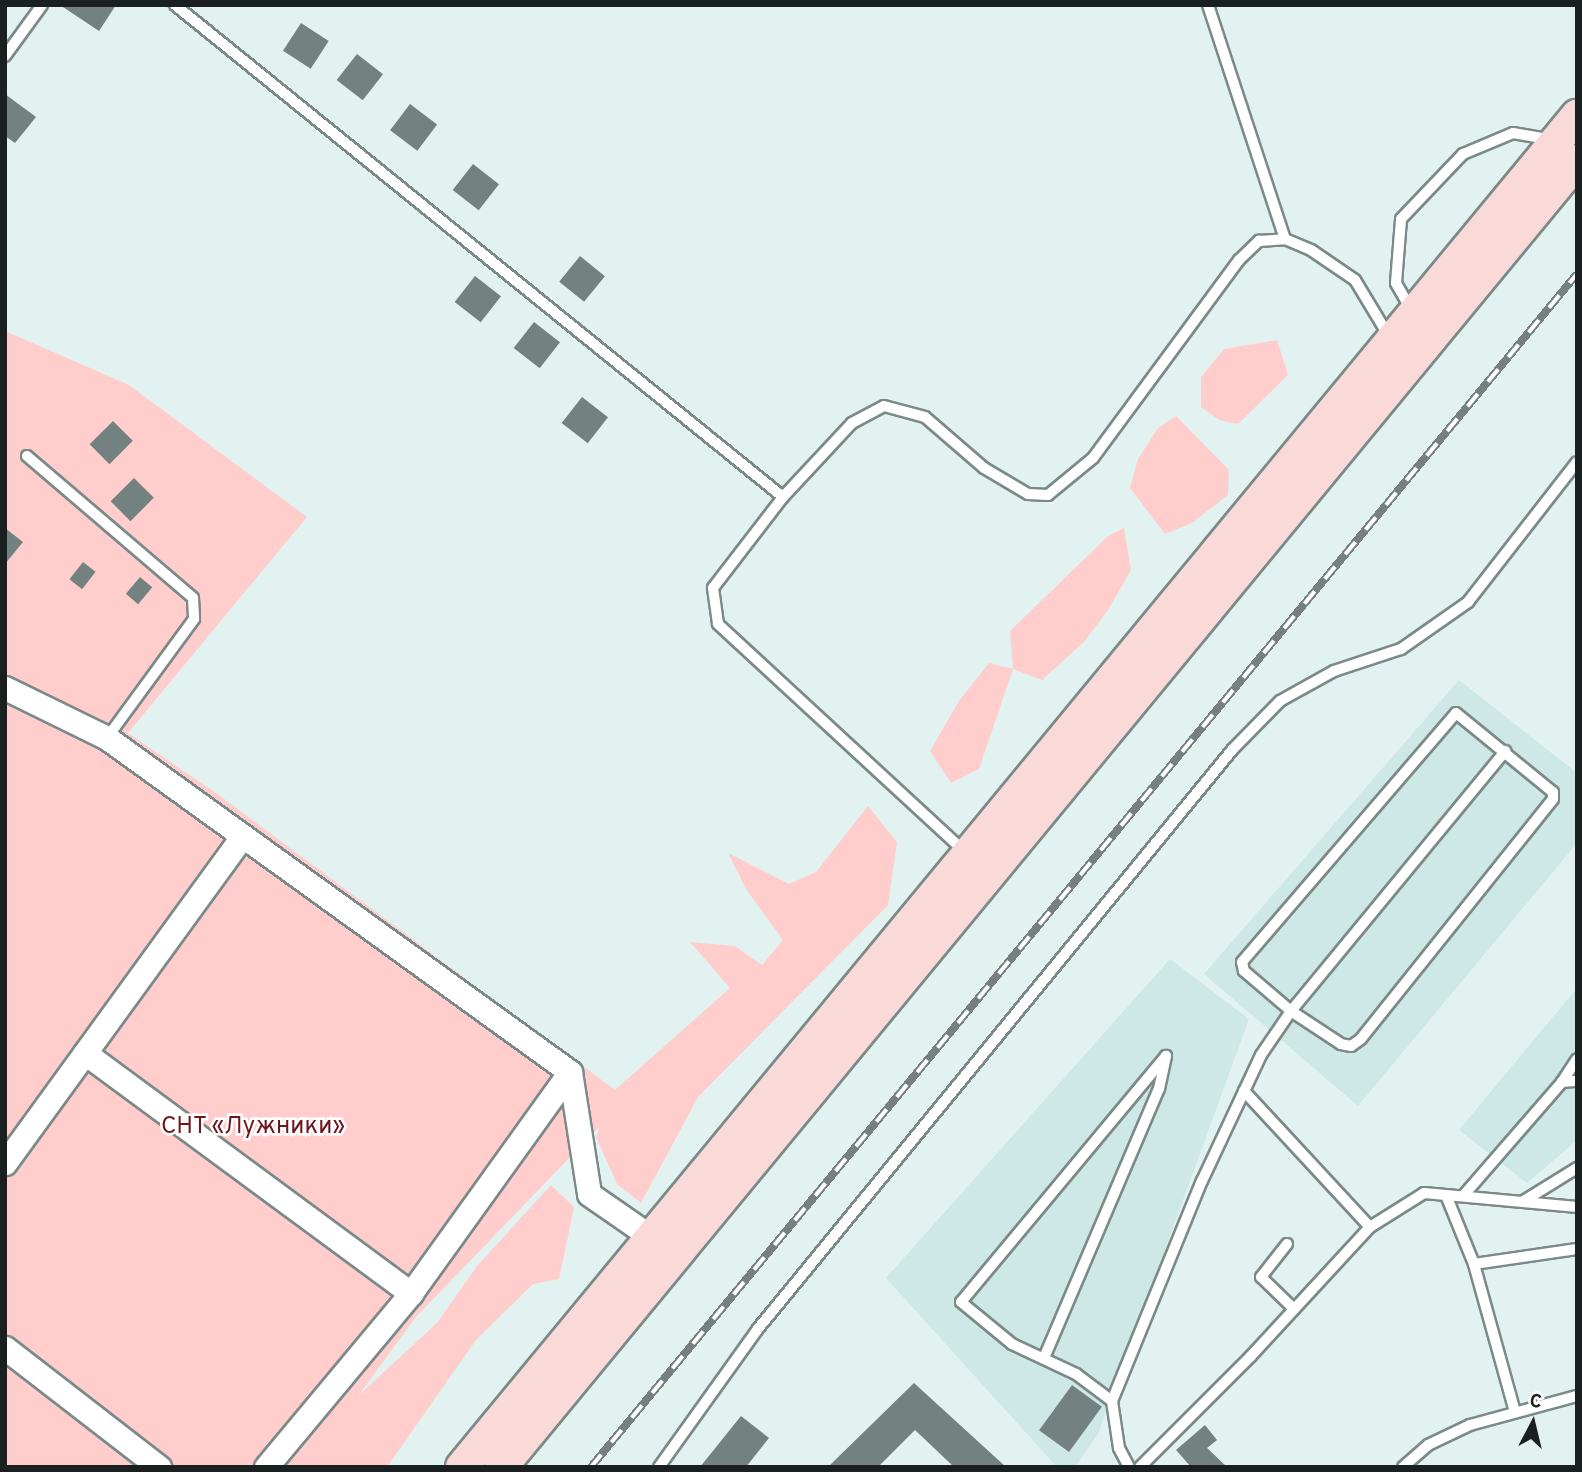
<!DOCTYPE html>
<html>
<head>
<meta charset="utf-8">
<style>
  body { margin:0 }
  #map { position:relative; width:1582px; height:1472px; overflow:hidden; background:#e2f2f0; font-family:Overpass,sans-serif }
  div>[style] { position:absolute }
  .built>* { inset:0; background:#cee8e5 }
  .green>* { inset:0; background:#ffcecc }
  .building>* { inset:0; background:#738180; transform-origin:0 0 }
  .roads { filter:drop-shadow(2px 0 #7b8a88) drop-shadow(-2px 0 #7b8a88) drop-shadow(0 2px #7b8a88) drop-shadow(0 -2px #7b8a88) }
  .lane>* { height:10px; margin:-5px; padding:0 5px; transform-origin:5px; border-radius:5px; background:#fff }
  .street>* { height:23px; margin:-11.5px; padding:0 11.5px; transform-origin:11.5px; border-radius:11.5px; background:#fff }
  .secondary>* { height:32px; margin:-16px; padding:0 16px; transform-origin:16px; border-radius:16px; background:#fad9d9 }
  .rail>* { height:8px; margin-top:-4px; transform-origin:0; background:repeating-linear-gradient(90deg,#fff 0 16px,#75807f 0 32px); box-sizing:border-box; border-block:2px solid #75807f }
  span { translate:-50% -50%; white-space:nowrap; text-align:center; line-height:1.15; -webkit-text-stroke:5px #fff; paint-order:stroke }
  .park-label { font-size:24px; color:#6b181f }
  .frame { position:absolute; inset:0; border:7px solid #1a201f; pointer-events:none }
  .north { position:absolute; left:1498px; top:1388px; width:70px; height:70px; -webkit-text-stroke:5px #fff; paint-order:stroke; rotate:7deg; font-size:19px; font-weight:700; line-height:28px; text-align:center; color:#1a201f }
  .north::after { content:''; display:block; margin:auto; width:24px; height:32px; background:#1a201f; clip-path:polygon(50% 0,100% 100%,50% 72%,0 100%) }
</style>
</head>
<body>
<div id="map">
  <div class="built">
    <div style="clip-path:polygon(1459px 680px,1577px 773px,1577px 843px,1358px 1106px,1204px 974px)"></div>
    <div style="clip-path:polygon(1170px 959px,1249px 1019px,1098px 1434px,1075px 1467px,1057px 1467px,886px 1278px)"></div>
    <div style="clip-path:polygon(1577px 988px,1577px 1140px,1527px 1183px,1459px 1130px)"></div>
  </div>
  <div class="green">
    <div style="clip-path:polygon(5px 331px,129px 385px,307px 517px,128px 733px,216px 793px,615px 1090px,730px 988px,690px 942px,735px 946px,762px 965px,783px 940px,746px 889px,728px 853px,789px 884px,816px 872px,868px 806px,897px 842px,888px 905px,698px 1097px,641px 1203px,617px 1184px,596px 1137px,600px 1126px,416px 1317px,358px 1396px,437px 1323px,477px 1266px,551px 1185px,574px 1207px,559px 1279px,533px 1284px,476px 1340px,387px 1467px,5px 1467px)"></div>
    <div style="clip-path:polygon(1277px 340px,1288px 375px,1238px 424px,1219px 420px,1201px 407px,1201px 377px,1224px 349px)"></div>
    <div style="clip-path:polygon(1176px 416px,1229px 470px,1228px 495px,1192px 523px,1165px 534px,1130px 488px,1138px 459px,1158px 428px)"></div>
    <div style="clip-path:polygon(1124px 528px,1131px 570px,1108px 610px,1084px 642px,1042px 680px,1013px 669px,979px 769px,951px 783px,930px 751px,959px 701px,989px 663px,1013px 669px,1010px 631px,1108px 536px)"></div>
  </div>
  <div class="building">
    <div style="clip-path:polygon(60px 5px,116px 5px,99px 31px)"></div>
    <div style="left:301px;top:23px;width:33px;height:33px;rotate:33deg"></div>
    <div style="left:357px;top:54px;width:33px;height:33px;rotate:38deg"></div>
    <div style="clip-path:polygon(5px 94px,36px 117px,15px 143px,5px 136px)"></div>
    <div style="left:410px;top:104px;width:34px;height:33px;rotate:37deg"></div>
    <div style="left:473px;top:164px;width:33px;height:33px;rotate:38deg"></div>
    <div style="left:580px;top:256px;width:32px;height:33px;rotate:39deg"></div>
    <div style="left:475px;top:276px;width:33px;height:33px;rotate:38deg"></div>
    <div style="left:534px;top:322px;width:33px;height:33px;rotate:38deg"></div>
    <div style="left:582px;top:397px;width:33px;height:33px;rotate:38deg"></div>
    <div style="left:113px;top:421px;width:28px;height:33px;rotate:45deg"></div>
    <div style="left:134px;top:478px;width:28px;height:33px;rotate:45deg"></div>
    <div style="clip-path:polygon(5px 528px,23px 542px,5px 564px)"></div>
    <div style="left:83px;top:562px;width:16px;height:22px;rotate:38deg"></div>
    <div style="left:140px;top:577px;width:16px;height:22px;rotate:40deg"></div>
    <div style="clip-path:polygon(914px 1383px,1006px 1467px,954px 1467px,915px 1430px,878px 1467px,828px 1467px)"></div>
    <div style="left:1072px;top:1385px;width:37px;height:56px;rotate:36deg"></div>
    <div style="clip-path:polygon(741px 1416px,769px 1438px,746px 1467px,700px 1467px)"></div>
    <div style="clip-path:polygon(1205px 1425px,1217px 1440px,1207px 1448px,1227px 1467px,1191px 1467px,1176px 1450px)"></div>
  </div>
  <div class="roads">
    <div class="lane">
      <div style="left:175px;top:5px;width:782px;rotate:38.98deg"></div>
      <div style="left:783px;top:497px;width:115px;rotate:127.6deg"></div>
      <div style="left:713px;top:588px;width:36px;rotate:82deg"></div>
      <div style="left:718px;top:624px;width:338px;rotate:42.7deg"></div>
      <div style="left:1208px;top:5px;width:246px;rotate:71.8deg"></div>
      <div style="left:5px;top:56px;width:63px;rotate:-54deg"></div>
      <div style="left:1412px;top:311px;width:32px;rotate:-120deg"></div>
      <div style="left:1396px;top:283px;width:64px;rotate:-85.5deg"></div>
      <div style="left:1401px;top:219px;width:90px;rotate:-46.4deg"></div>
      <div style="left:1463px;top:154px;width:54px;rotate:-22.8deg"></div>
      <div style="left:1513px;top:133px;width:41px;rotate:9.9deg"></div>
      <div style="left:27px;top:456px;width:218px;rotate:40.5deg"></div>
      <div style="left:193px;top:598px;width:21px;rotate:87deg"></div>
      <div style="left:194px;top:619px;width:147px;rotate:126.2deg"></div>
      <div style="left:783px;top:497px;width:101px;rotate:-47deg"></div>
      <div style="left:852px;top:423px;width:36px;rotate:-28deg"></div>
      <div style="left:884px;top:406px;width:42px;rotate:15deg"></div>
      <div style="left:925px;top:417px;width:78px;rotate:40.8deg"></div>
      <div style="left:984px;top:468px;width:51px;rotate:30.6deg"></div>
      <div style="left:1028px;top:494px;width:20px;rotate:3deg"></div>
      <div style="left:1048px;top:495px;width:58px;rotate:-39.4deg"></div>
      <div style="left:1093px;top:458px;width:246px;rotate:-53.6deg"></div>
      <div style="left:1239px;top:260px;width:28px;rotate:-44deg"></div>
      <div style="left:1259px;top:241px;width:26px;rotate:-4deg"></div>
      <div style="left:1285px;top:239px;width:28px;rotate:23deg"></div>
      <div style="left:1311px;top:250px;width:53px;rotate:34.3deg"></div>
      <div style="left:1355px;top:280px;width:68px;rotate:58.9deg"></div>
      <div style="left:1456px;top:713px;width:125px;rotate:39.2deg"></div>
      <div style="left:1553px;top:792px;width:7px;rotate:90deg"></div>
      <div style="left:1553px;top:799px;width:307px;rotate:128.7deg"></div>
      <div style="left:1361px;top:1039px;width:12px;rotate:145deg"></div>
      <div style="left:1351px;top:1046px;width:10px;rotate:-169deg"></div>
      <div style="left:1341px;top:1044px;width:60px;rotate:-146.6deg"></div>
      <div style="left:1291px;top:1011px;width:62px;rotate:-139.6deg"></div>
      <div style="left:1244px;top:971px;width:9px;rotate:-103deg"></div>
      <div style="left:1242px;top:962px;width:328px;rotate:-49.3deg"></div>
      <div style="left:1562px;top:1082px;width:15px;rotate:-4deg"></div>
      <div style="left:1244px;top:1091px;width:185px;rotate:47.2deg"></div>
      <div style="left:1446px;top:1195px;width:74px;rotate:67.9deg"></div>
      <div style="left:1463px;top:1196px;width:151px;rotate:-49deg"></div>
      <div style="left:1562px;top:1082px;width:27px;rotate:-57deg"></div>
      <div style="left:1522px;top:1202px;width:65px;rotate:-31.7deg"></div>
      <div style="left:1287px;top:1244px;width:42px;rotate:128.2deg"></div>
      <div style="left:1261px;top:1277px;width:46px;rotate:44.1deg"></div>
      <div style="left:1044px;top:1358px;width:293px;rotate:-66.9deg"></div>
      <div style="left:1159px;top:1089px;width:34px;rotate:-78deg"></div>
      <div style="left:1166px;top:1056px;width:320px;rotate:129.8deg"></div>
      <div style="left:961px;top:1302px;width:66px;rotate:39.5deg"></div>
      <div style="left:1012px;top:1344px;width:71px;rotate:25.1deg"></div>
      <div style="left:1076px;top:1374px;width:45px;rotate:36.9deg"></div>
      <div style="left:1515px;top:1412px;width:154px;rotate:-105.5deg"></div>
      <div style="left:1474px;top:1264px;width:104px;rotate:-8.3deg"></div>
      <div style="left:659px;top:1467px;width:168px;rotate:-54.4deg"></div>
      <div style="left:757px;top:1330px;width:750px;rotate:-50.68deg"></div>
      <div style="left:1232px;top:750px;width:69px;rotate:-45.6deg"></div>
      <div style="left:1280px;top:701px;width:62px;rotate:-29.1deg"></div>
      <div style="left:1334px;top:671px;width:71px;rotate:-18.2deg"></div>
      <div style="left:1401px;top:649px;width:82px;rotate:-35deg"></div>
      <div style="left:1468px;top:602px;width:177px;rotate:-52.1deg"></div>
      <div style="left:1129px;top:1467px;width:21px;rotate:-118deg"></div>
      <div style="left:1119px;top:1448px;width:48px;rotate:-98.5deg"></div>
      <div style="left:1112px;top:1401px;width:238px;rotate:-67.8deg"></div>
      <div style="left:1202px;top:1181px;width:139px;rotate:-64.9deg"></div>
      <div style="left:1261px;top:1055px;width:53px;rotate:-55.7deg"></div>
      <div style="left:1291px;top:1011px;width:337px;rotate:-50.5deg"></div>
      <div style="left:1140px;top:1467px;width:157px;rotate:-45deg"></div>
      <div style="left:1251px;top:1356px;width:176px;rotate:-47.3deg"></div>
      <div style="left:1370px;top:1227px;width:64px;rotate:-32.2deg"></div>
      <div style="left:1424px;top:1193px;width:154px;rotate:5.2deg"></div>
      <div style="left:1403px;top:1467px;width:33px;rotate:-41deg"></div>
      <div style="left:1428px;top:1445px;width:47px;rotate:-25.5deg"></div>
      <div style="left:1470px;top:1425px;width:111px;rotate:-15.2deg"></div>
    </div>
    <div class="street">
      <div style="left:5px;top:688px;width:114px;rotate:26.1deg"></div>
      <div style="left:107px;top:738px;width:571px;rotate:35.81deg"></div>
      <div style="left:570px;top:1072px;width:123px;rotate:81.1deg"></div>
      <div style="left:589px;top:1194px;width:75px;rotate:34.7deg"></div>
      <div style="left:85px;top:1053px;width:405px;rotate:36.4deg"></div>
      <div style="left:5px;top:1163px;width:404px;rotate:-54deg"></div>
      <div style="left:5px;top:1348px;width:195px;rotate:37.7deg"></div>
      <div style="left:266px;top:1467px;width:226px;rotate:-50.2deg"></div>
      <div style="left:411px;top:1293px;width:272px;rotate:-54.3deg"></div>
    </div>
    <div class="secondary">
      <div style="left:462px;top:1467px;width:1752px;rotate:-50.47deg"></div>
      <div style="left:501px;top:1467px;width:1692px;rotate:-50.52deg"></div>
    </div>
  </div>
  <div class="rail">
    <div style="left:591px;top:1467px;width:1548px;rotate:-50.43deg"></div>
  </div>
  <div class="park-label">
    <span style="left:253px;top:1128px">СНТ «Лужники»</span>
  </div>
  <div class="frame"></div>
  <div class="north">С</div>
</div>
</body>
</html>
